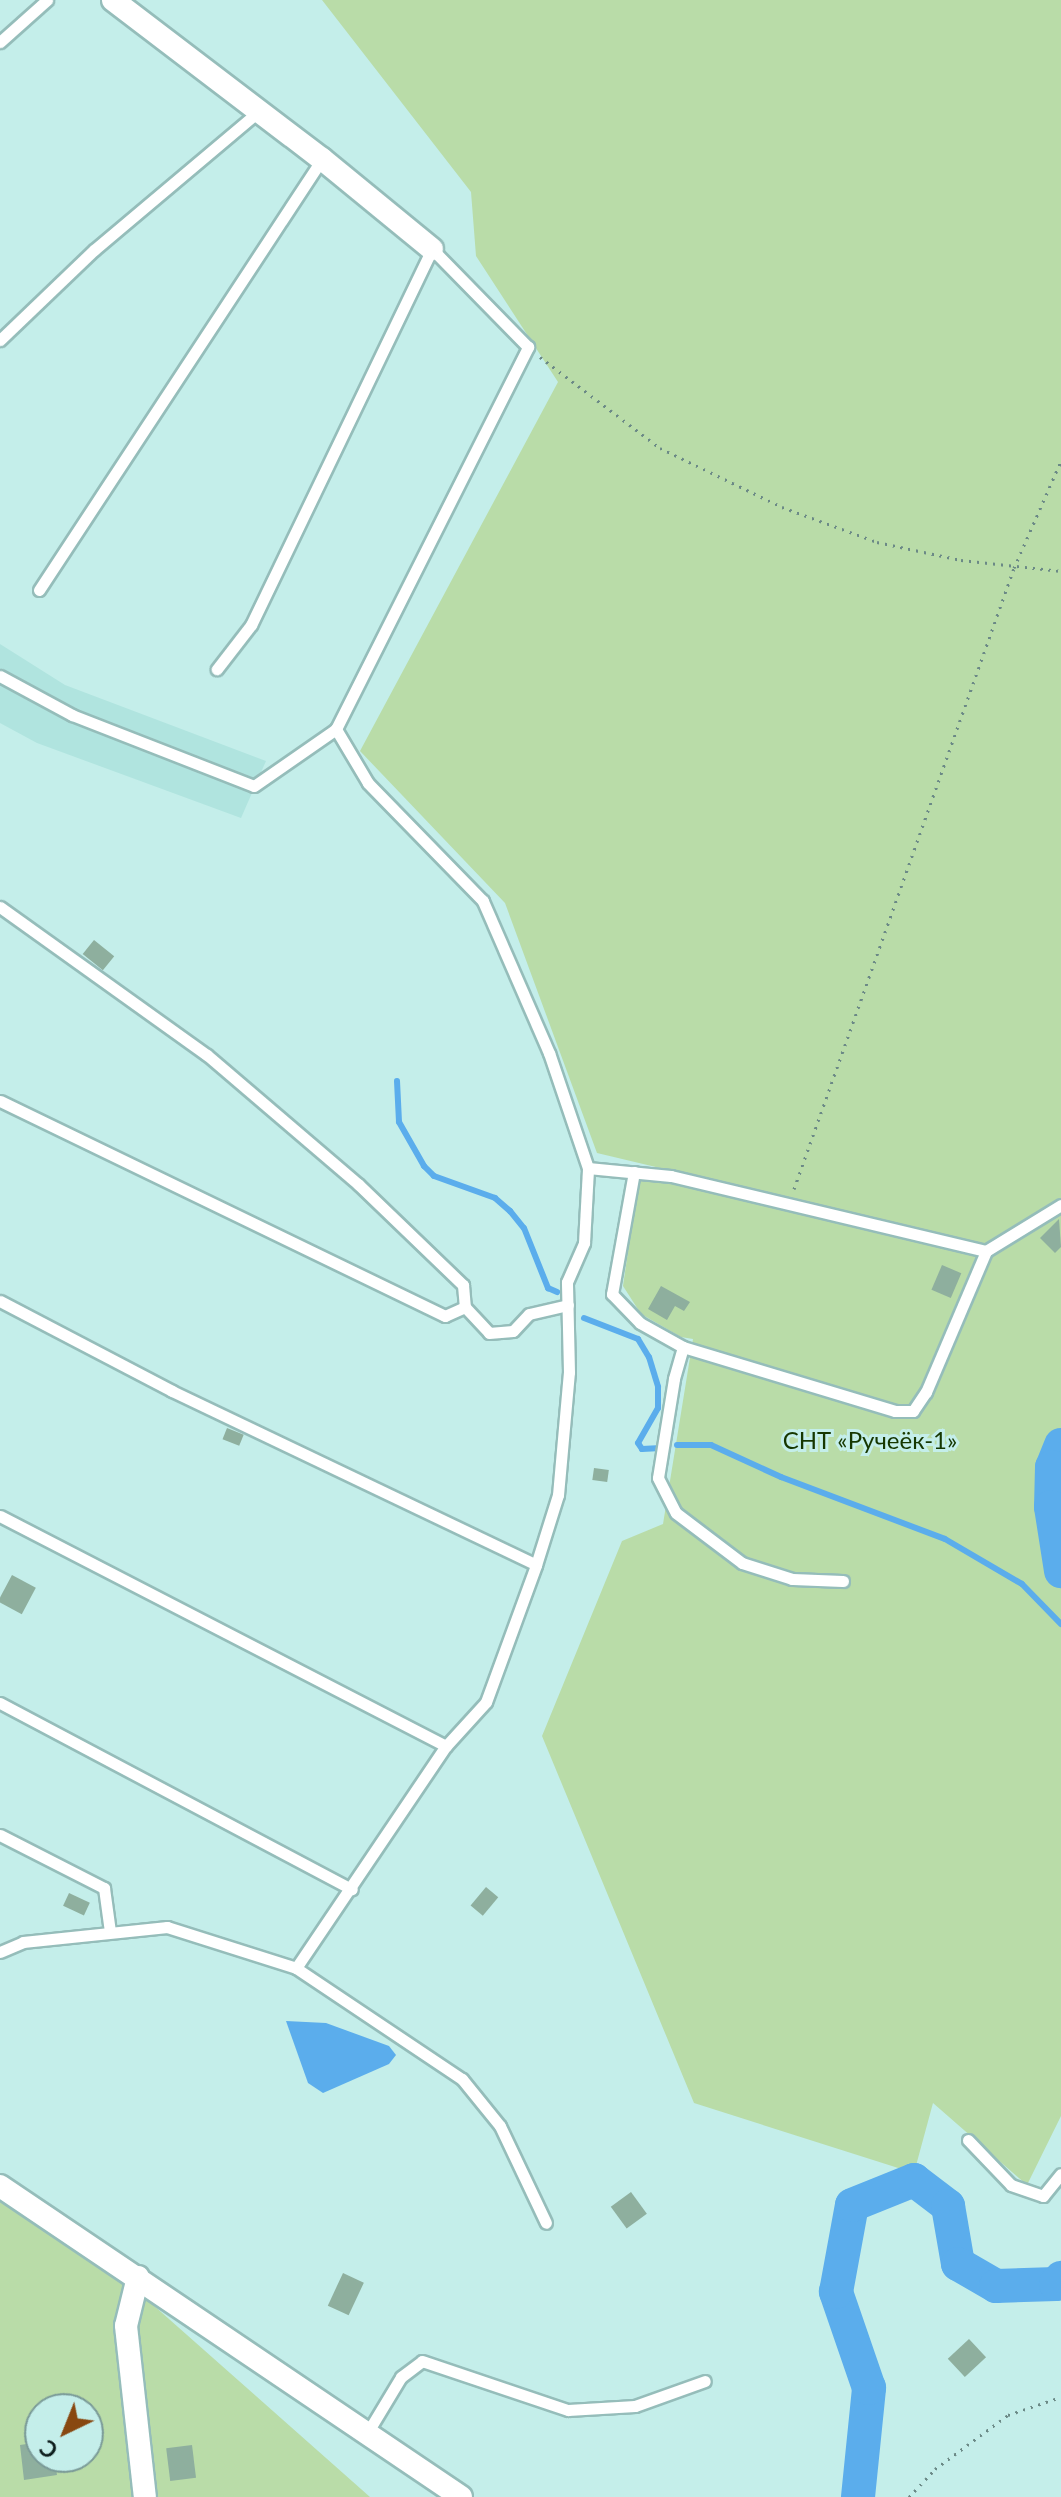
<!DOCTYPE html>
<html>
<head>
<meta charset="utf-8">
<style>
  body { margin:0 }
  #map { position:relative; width:1061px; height:2497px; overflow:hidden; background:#c4eeea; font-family:Lato,sans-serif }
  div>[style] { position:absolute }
  .built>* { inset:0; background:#b0e4df }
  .green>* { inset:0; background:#b9dca8 }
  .water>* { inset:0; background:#5badec }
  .stream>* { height:6px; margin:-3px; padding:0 3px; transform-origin:3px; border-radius:3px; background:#5badec }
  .river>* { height:34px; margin:-17px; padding:0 17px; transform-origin:17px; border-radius:17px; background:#5badec }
  .building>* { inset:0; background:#8eaf9e; transform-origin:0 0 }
  .path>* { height:3px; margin-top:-1.5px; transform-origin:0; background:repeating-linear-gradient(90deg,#6b8986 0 2px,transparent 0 8px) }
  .roads { filter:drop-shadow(2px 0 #95bdba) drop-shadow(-2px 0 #95bdba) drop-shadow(0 2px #95bdba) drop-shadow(0 -2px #95bdba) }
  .lane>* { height:11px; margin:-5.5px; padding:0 5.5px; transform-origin:5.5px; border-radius:5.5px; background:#fff }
  .street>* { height:22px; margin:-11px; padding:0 11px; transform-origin:11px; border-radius:11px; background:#fff }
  span { translate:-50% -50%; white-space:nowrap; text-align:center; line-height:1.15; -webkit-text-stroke:6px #c4eeea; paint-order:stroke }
  .park-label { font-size:24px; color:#163700 }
  .north { position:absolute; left:24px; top:2393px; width:80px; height:80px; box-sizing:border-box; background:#c4eeea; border:2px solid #7a9a97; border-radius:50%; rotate:223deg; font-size:22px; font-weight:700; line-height:32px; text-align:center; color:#0c1c1b }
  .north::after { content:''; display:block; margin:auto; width:28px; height:36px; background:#884811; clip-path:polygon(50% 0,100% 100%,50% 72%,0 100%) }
</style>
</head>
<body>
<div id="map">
  <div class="built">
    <div style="clip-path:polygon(0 644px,65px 685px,266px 761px,241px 818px,37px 743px,0 723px)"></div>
  </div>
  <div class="green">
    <div style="clip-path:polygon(322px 0,1061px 0,1061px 1200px,987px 1246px,597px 1153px,505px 903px,360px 751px,558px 382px,476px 256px,471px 192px)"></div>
    <div style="clip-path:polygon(639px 1175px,985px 1256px,1061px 1210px,1061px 2116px,1027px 2185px,933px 2103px,914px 2173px,694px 2103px,542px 1736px,622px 1541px,663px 1524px,693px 1339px,681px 1337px,641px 1314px,623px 1286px)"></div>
    <div style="clip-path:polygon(evenodd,0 2195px,126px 2281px,370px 2497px,0 2497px,0 2195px,40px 2409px,88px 2409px,88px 2457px,40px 2457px,40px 2409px)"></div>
  </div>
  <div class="water">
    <div style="clip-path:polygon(286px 2021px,326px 2023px,389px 2046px,396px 2055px,389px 2064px,323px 2093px,308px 2083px)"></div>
  </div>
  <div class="stream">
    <div style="left:397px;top:1081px;width:41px;rotate:87.2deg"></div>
    <div style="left:399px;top:1122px;width:51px;rotate:60.4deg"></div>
    <div style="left:424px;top:1166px;width:14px;rotate:45deg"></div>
    <div style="left:434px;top:1176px;width:65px;rotate:19.8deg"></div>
    <div style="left:495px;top:1198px;width:20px;rotate:41deg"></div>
    <div style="left:510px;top:1211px;width:22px;rotate:51deg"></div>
    <div style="left:524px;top:1228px;width:65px;rotate:68.2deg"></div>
    <div style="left:548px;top:1288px;width:10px;rotate:24deg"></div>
    <div style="left:584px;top:1318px;width:58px;rotate:21.3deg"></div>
    <div style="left:638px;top:1339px;width:21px;rotate:59deg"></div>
    <div style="left:649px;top:1357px;width:31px;rotate:73deg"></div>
    <div style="left:658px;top:1387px;width:21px;rotate:90deg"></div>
    <div style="left:658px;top:1408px;width:40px;rotate:119.7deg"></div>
    <div style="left:638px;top:1443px;width:7px;rotate:56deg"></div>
    <div style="left:642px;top:1449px;width:19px;rotate:-3deg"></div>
    <div style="left:677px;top:1445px;width:34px"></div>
    <div style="left:711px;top:1445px;width:77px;rotate:24.6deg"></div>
    <div style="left:781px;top:1477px;width:175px;rotate:20.7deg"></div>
    <div style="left:945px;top:1539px;width:89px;rotate:30.3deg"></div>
    <div style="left:1022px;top:1584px;width:56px;rotate:45.7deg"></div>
  </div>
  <div class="river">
    <div style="left:1061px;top:1445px;width:24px;rotate:112deg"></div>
    <div style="left:1052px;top:1467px;width:40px;rotate:91.4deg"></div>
    <div style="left:1051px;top:1507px;width:65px;rotate:81.1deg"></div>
    <div style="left:858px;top:2497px;width:110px;rotate:-84.2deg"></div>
    <div style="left:869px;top:2388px;width:102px;rotate:-109deg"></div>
    <div style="left:836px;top:2292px;width:88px;rotate:-79.6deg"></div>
    <div style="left:852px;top:2205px;width:67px;rotate:-22deg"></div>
    <div style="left:914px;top:2180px;width:43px;rotate:37.4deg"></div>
    <div style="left:948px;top:2206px;width:59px;rotate:80.2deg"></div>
    <div style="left:958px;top:2264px;width:44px;rotate:30.1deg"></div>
    <div style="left:996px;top:2286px;width:60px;rotate:-1.9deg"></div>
    <div style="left:1056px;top:2284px;width:8px;rotate:-50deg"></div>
  </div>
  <div class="building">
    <div style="left:94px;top:940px;width:26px;height:18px;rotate:39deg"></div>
    <div style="clip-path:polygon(1059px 1219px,1061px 1247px,1055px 1253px,1040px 1238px)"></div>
    <div style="left:942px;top:1265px;width:21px;height:27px;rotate:23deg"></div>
    <div style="clip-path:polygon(661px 1286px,690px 1302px,684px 1311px,675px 1306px,667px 1320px,648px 1309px)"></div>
    <div style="left:227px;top:1428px;width:18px;height:12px;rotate:22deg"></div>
    <div style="left:594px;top:1468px;width:15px;height:12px;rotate:8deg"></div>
    <div style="left:12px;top:1575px;width:27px;height:30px;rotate:28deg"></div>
    <div style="left:486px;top:1887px;width:16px;height:24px;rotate:40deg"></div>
    <div style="left:69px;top:1893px;width:23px;height:14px;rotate:25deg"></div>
    <div style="left:631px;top:2192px;width:27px;height:25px;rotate:54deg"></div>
    <div style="left:343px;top:2273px;width:23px;height:36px;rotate:25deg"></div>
    <div style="left:969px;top:2339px;width:25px;height:29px;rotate:47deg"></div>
    <div style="clip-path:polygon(40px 2442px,40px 2457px,54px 2457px,57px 2475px,24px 2480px,20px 2445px)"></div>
    <div style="left:192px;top:2445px;width:33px;height:26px;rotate:83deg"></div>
  </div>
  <div class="path">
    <div style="left:540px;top:357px;width:151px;rotate:37.2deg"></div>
    <div style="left:660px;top:448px;width:136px;rotate:25.8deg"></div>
    <div style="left:782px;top:507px;width:101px;rotate:20.2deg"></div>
    <div style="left:877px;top:542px;width:86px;rotate:12.1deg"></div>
    <div style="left:961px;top:560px;width:101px;rotate:6.3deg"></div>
    <div style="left:794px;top:1189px;width:659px;rotate:-70.49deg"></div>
    <div style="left:1014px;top:568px;width:117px;rotate:-66.3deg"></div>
    <div style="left:909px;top:2497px;width:38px;rotate:-47deg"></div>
    <div style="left:935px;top:2469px;width:91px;rotate:-36.5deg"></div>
    <div style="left:1008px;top:2415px;width:56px;rotate:-18.8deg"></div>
  </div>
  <div class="roads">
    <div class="lane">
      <div style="left:0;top:42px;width:63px;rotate:-41.8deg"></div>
      <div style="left:0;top:340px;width:130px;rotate:-43.8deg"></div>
      <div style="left:94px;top:250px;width:216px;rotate:-40.1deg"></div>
      <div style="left:39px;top:590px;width:516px;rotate:-56.71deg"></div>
      <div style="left:0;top:676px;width:82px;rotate:28.4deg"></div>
      <div style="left:72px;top:715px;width:195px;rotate:21.3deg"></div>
      <div style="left:254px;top:786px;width:100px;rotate:-34.8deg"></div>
      <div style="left:336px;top:729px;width:428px;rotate:-63.3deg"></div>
      <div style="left:528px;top:347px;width:137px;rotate:-134.4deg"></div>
      <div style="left:432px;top:249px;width:417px;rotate:115.7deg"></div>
      <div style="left:251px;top:625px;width:56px;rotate:127.7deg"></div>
      <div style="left:0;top:907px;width:254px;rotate:35.6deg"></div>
      <div style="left:207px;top:1055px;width:199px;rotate:40.5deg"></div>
      <div style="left:358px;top:1184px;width:146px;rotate:43.9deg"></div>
      <div style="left:463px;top:1285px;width:22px;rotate:85deg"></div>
      <div style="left:465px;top:1307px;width:22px;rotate:156deg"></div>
      <div style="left:445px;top:1316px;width:494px;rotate:-154.2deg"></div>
      <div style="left:588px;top:1168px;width:83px;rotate:5.5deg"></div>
      <div style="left:671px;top:1176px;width:324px;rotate:13.4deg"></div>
      <div style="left:986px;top:1251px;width:88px;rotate:-31.5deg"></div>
      <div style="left:634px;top:1172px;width:124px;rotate:100.2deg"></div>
      <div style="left:612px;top:1294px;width:40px;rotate:46deg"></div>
      <div style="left:640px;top:1323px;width:49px;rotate:29.2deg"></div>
      <div style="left:683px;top:1347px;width:221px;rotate:16.8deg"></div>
      <div style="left:895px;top:1411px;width:18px"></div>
      <div style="left:913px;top:1411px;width:23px;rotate:-56deg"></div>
      <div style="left:926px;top:1392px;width:153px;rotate:-66.9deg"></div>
      <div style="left:0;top:1301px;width:194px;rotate:27.6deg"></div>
      <div style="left:172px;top:1391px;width:403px;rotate:25.5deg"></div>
      <div style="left:465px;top:1307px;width:35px;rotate:47deg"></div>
      <div style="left:489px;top:1333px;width:24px;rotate:-5deg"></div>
      <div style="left:513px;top:1331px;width:23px;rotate:-47deg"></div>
      <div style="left:529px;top:1314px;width:40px;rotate:-13deg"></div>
      <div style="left:683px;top:1347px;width:33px;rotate:106deg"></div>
      <div style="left:674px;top:1379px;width:100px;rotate:99.2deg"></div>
      <div style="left:658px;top:1478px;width:39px;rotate:63deg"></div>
      <div style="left:676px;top:1513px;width:83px;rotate:37.1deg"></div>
      <div style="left:742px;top:1563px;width:52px;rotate:17.7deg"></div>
      <div style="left:792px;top:1579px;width:51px;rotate:2.2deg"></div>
      <div style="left:0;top:1516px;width:502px;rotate:27.28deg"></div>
      <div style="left:0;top:1703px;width:398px;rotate:27.9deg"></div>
      <div style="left:0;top:1835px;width:117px;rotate:27deg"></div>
      <div style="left:104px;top:1888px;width:44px;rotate:82.2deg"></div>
      <div style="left:0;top:1952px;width:25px;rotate:-23deg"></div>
      <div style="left:23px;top:1942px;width:145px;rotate:-5.9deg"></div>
      <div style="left:167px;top:1927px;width:135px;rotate:17.6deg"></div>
      <div style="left:296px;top:1968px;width:200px;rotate:33.8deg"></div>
      <div style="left:462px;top:2079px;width:60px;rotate:51deg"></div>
      <div style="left:500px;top:2126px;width:107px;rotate:64.6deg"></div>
      <div style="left:296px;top:1968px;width:268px;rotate:-56deg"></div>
      <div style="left:446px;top:1746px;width:59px;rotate:-47.7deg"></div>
      <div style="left:486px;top:1702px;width:146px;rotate:-69.9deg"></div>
      <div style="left:536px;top:1565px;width:73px;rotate:-72.6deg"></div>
      <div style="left:558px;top:1495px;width:123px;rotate:-84.9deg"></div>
      <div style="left:569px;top:1372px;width:90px;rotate:-91.3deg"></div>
      <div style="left:567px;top:1282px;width:43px;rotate:-66.4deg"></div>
      <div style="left:584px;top:1243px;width:75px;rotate:-86.9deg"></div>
      <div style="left:588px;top:1168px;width:121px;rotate:-108.7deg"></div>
      <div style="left:549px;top:1053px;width:166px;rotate:-113.5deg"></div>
      <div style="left:483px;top:901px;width:165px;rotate:-134.3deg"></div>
      <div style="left:368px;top:783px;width:63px;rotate:-120.7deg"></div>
      <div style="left:968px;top:2140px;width:62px;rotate:46.3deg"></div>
      <div style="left:1011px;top:2185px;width:34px;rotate:19deg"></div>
      <div style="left:1043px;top:2196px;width:28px;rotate:-51deg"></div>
      <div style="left:366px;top:2435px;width:68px;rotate:-58.9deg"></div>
      <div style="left:401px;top:2377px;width:26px;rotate:-37deg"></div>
      <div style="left:422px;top:2361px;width:154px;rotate:18.6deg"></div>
      <div style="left:568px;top:2410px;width:67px;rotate:-3.4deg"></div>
      <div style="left:635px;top:2406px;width:74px;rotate:-19.7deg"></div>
    </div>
    <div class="street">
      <div style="left:113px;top:0;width:263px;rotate:37.3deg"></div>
      <div style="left:322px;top:159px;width:142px;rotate:39.3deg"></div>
      <div style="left:0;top:2186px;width:556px;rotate:34deg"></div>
      <div style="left:138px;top:2277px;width:50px;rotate:103.8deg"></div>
      <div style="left:126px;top:2326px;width:172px;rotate:83.7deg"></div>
    </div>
  </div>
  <div class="park-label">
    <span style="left:870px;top:1440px">СНТ «Ручеёк-1»</span>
  </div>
  <div class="north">С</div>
</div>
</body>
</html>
